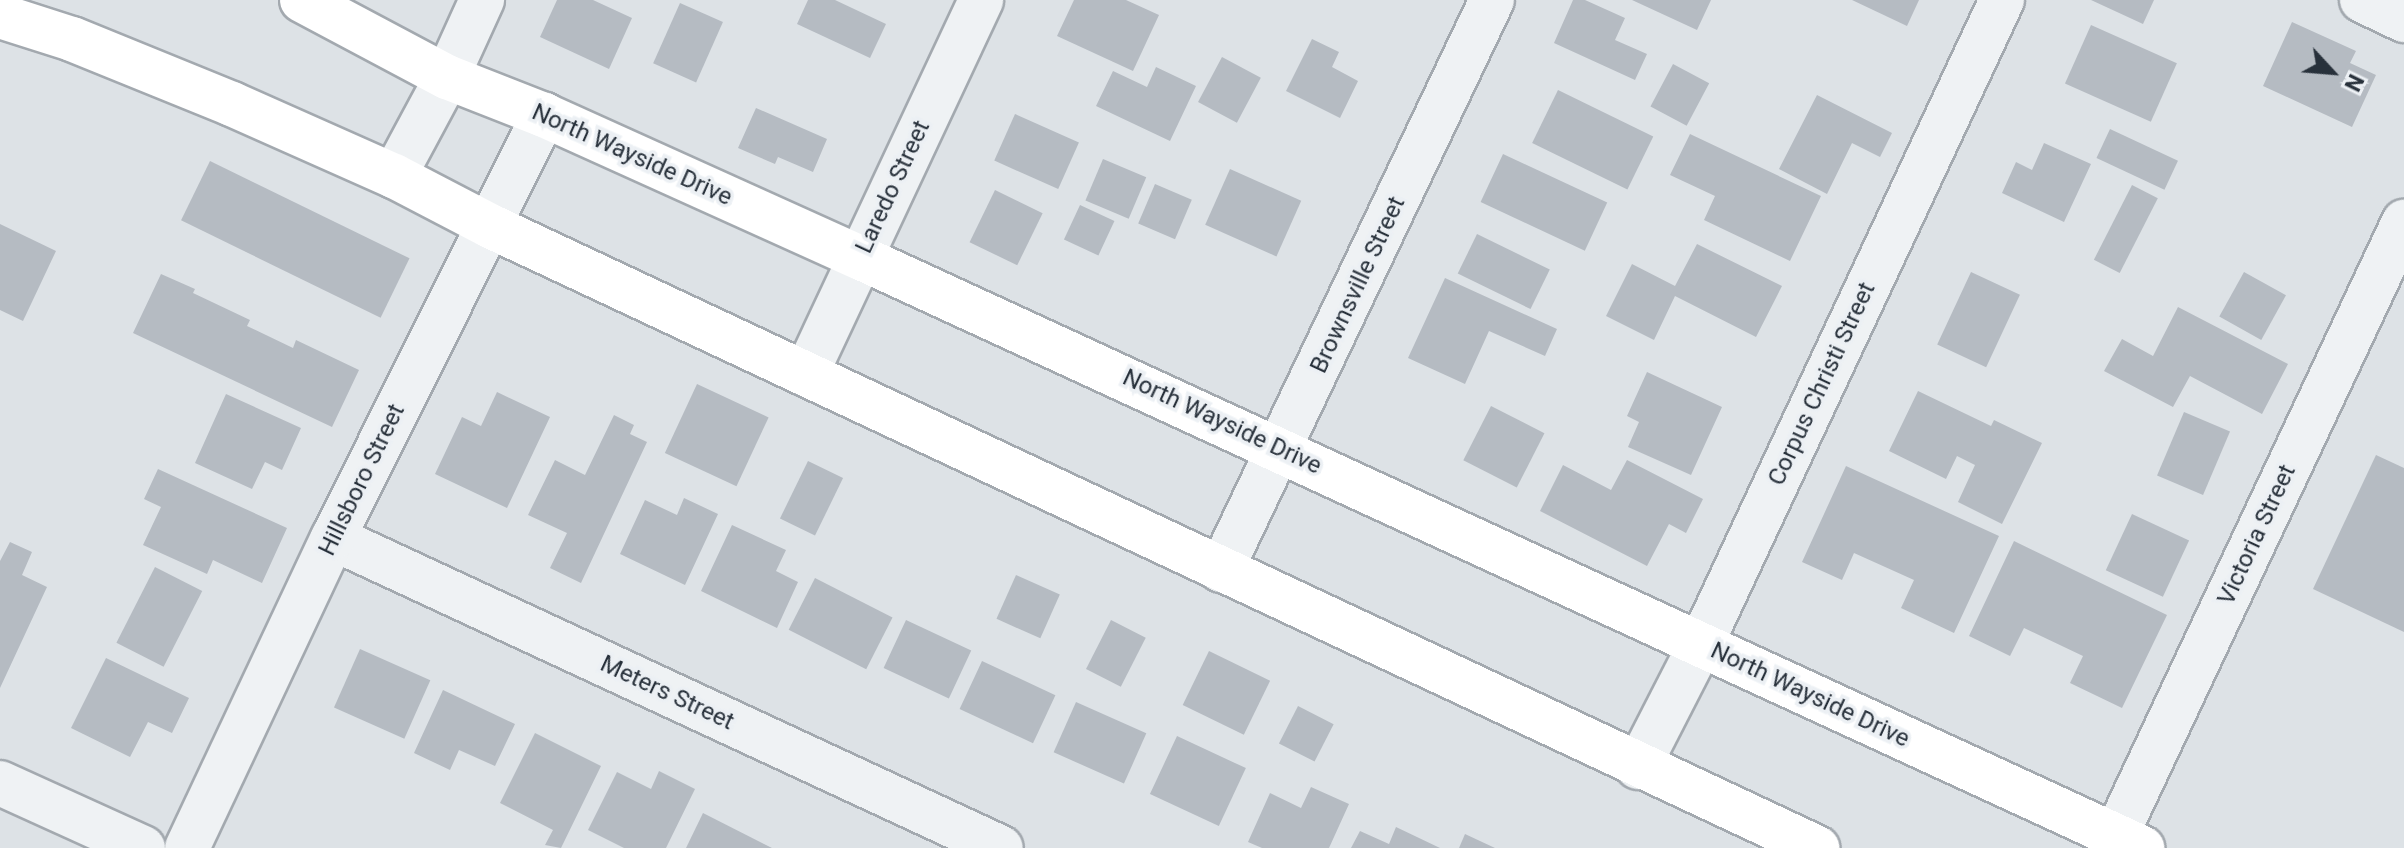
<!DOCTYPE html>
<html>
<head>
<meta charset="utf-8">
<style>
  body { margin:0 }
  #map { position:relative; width:2404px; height:848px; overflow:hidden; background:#dde2e6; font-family:Roboto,sans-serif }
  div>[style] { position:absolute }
  .building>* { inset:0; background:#b5bbc2; transform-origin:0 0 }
  .roads { filter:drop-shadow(2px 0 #a3a9af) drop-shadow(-2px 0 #a3a9af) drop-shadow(0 2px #a3a9af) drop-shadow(0 -2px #a3a9af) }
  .minor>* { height:44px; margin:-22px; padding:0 22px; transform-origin:22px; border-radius:22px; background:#eff2f4 }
  .secondary>* { height:44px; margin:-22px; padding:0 22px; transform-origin:22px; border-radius:22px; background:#fff }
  span { translate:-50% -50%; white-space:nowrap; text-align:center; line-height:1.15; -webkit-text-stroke:7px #ecf0f4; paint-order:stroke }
  .street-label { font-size:24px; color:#28313b }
  .north { position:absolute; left:2292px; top:32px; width:80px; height:80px; -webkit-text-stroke:6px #ecf0f4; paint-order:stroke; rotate:116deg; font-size:22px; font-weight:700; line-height:32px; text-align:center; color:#28313b }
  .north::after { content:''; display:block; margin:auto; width:28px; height:36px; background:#28313b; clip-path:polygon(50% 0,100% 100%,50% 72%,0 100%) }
</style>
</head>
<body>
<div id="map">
  <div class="building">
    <div style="clip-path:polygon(557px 0,593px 0,632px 18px,609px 69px,540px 37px)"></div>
    <div style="clip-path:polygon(808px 0,835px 0,886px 24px,870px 58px,797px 24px)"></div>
    <div style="clip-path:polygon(1074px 0,1126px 0,1159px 15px,1133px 71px,1057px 36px)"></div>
    <div style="clip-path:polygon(1573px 0,1585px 0,1625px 18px,1615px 40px,1647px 54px,1635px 80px,1554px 43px)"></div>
    <div style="clip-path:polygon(1632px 0,1711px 0,1697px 30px)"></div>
    <div style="clip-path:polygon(1852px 0,1919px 0,1907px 26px)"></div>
    <div style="clip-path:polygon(2091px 0,2154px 0,2143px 24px)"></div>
    <div style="left:680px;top:3px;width:47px;height:66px;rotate:24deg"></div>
    <div style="clip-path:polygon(2292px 22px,2356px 51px,2350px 63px,2376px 75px,2352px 127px,2263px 86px)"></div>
    <div style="left:2091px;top:25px;width:94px;height:64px;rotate:24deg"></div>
    <div style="clip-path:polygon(1312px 39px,1339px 52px,1332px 67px,1358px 81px,1340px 118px,1286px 91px)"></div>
    <div style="left:1222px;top:57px;width:44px;height:51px;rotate:28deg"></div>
    <div style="left:1673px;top:64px;width:41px;height:48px;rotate:28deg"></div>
    <div style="clip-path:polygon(1156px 67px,1196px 86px,1170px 141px,1096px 106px,1113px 71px,1147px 87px)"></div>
    <div style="left:1558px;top:90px;width:106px;height:59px;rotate:26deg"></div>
    <div style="clip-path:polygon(1817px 95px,1892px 133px,1880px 157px,1852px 143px,1827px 194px,1779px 169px)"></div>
    <div style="clip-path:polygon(756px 108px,827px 139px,813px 172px,778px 157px,775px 164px,738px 148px)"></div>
    <div style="left:1015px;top:114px;width:70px;height:51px;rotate:24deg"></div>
    <div style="left:2110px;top:129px;width:75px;height:32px;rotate:25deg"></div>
    <div style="clip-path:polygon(1690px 134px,1821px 196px,1790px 261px,1704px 220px,1715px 196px,1670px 175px)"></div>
    <div style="clip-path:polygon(2044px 143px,2091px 164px,2064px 222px,2002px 193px,2016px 162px,2032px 170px)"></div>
    <div style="left:1503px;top:154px;width:115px;height:53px;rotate:25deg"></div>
    <div style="left:1103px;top:159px;width:47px;height:45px;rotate:23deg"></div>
    <div style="left:210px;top:161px;width:222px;height:66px;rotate:26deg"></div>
    <div style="left:1230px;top:169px;width:78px;height:61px;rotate:24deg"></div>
    <div style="left:1155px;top:184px;width:40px;height:43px;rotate:23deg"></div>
    <div style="left:2132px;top:185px;width:29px;height:84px;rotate:27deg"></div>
    <div style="left:995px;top:190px;width:53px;height:58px;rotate:26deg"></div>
    <div style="left:1080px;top:205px;width:38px;height:38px;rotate:25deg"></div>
    <div style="clip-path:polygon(0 224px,56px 251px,23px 321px,0 310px)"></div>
    <div style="left:1477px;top:234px;width:81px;height:44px;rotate:26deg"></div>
    <div style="clip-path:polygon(1697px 244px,1782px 286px,1756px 337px,1675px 296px,1654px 340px,1606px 316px,1632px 264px,1675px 286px)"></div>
    <div style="left:1971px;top:272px;width:54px;height:80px;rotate:25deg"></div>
    <div style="left:2244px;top:272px;width:48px;height:51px;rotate:29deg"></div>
    <div style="clip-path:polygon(161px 274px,195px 289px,193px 293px,250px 320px,247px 326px,293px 348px,296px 340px,359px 370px,332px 427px,133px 333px)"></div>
    <div style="clip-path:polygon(1445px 278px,1557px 329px,1545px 356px,1489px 331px,1465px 384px,1408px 358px)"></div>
    <div style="clip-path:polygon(2178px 307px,2288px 364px,2262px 414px,2190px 376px,2173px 407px,2104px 371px,2122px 339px,2153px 356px)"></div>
    <div style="clip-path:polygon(1647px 372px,1722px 407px,1691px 475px,1628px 447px,1639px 422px,1627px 416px)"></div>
    <div style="left:697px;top:384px;width:79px;height:76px;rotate:25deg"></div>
    <div style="clip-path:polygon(1918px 391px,1991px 426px,1994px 420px,2042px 443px,2002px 524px,1958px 502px,1975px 465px,1957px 456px,1946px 479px,1889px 451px)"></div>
    <div style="clip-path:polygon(497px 392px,550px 417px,507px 508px,435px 474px,462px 417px,481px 426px)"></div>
    <div style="clip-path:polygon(226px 394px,301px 428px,282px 470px,265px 462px,252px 489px,195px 463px)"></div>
    <div style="left:1491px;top:406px;width:60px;height:61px;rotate:27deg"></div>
    <div style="left:2184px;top:412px;width:50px;height:69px;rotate:23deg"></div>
    <div style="clip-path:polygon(614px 415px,634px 425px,630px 434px,647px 442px,581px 583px,550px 568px,567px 533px,528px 515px,555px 460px,585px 475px)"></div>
    <div style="clip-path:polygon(2376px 455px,2404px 468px,2404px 632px,2313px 589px)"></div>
    <div style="clip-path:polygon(1627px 460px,1703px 499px,1686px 533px,1669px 524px,1647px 566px,1540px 511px,1563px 465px,1611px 490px)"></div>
    <div style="left:808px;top:461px;width:39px;height:64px;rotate:26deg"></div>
    <div style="clip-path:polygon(1846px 466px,1999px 536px,1954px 633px,1901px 608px,1914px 580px,1854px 553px,1842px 580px,1802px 562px)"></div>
    <div style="clip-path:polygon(158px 469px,287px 528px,262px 583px,213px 560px,207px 574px,143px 545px,161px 507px,144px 499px)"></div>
    <div style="clip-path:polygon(684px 498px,718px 514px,685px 585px,620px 554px,645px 500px,677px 515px)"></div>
    <div style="left:2132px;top:514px;width:63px;height:62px;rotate:25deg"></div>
    <div style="clip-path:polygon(732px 525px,786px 550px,776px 571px,798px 582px,777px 628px,701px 591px)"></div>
    <div style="clip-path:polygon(2014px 541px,2167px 615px,2122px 708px,2070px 683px,2083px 656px,2024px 628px,2010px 656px,1969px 636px)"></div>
    <div style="clip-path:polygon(10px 542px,32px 552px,22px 575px,47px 587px,0 688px,0 561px)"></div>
    <div style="left:155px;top:567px;width:53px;height:85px;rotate:27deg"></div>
    <div style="left:1016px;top:575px;width:48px;height:48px;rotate:24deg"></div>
    <div style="left:815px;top:578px;width:87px;height:58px;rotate:27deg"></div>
    <div style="left:906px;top:620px;width:72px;height:53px;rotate:25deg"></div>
    <div style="left:1111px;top:620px;width:39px;height:55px;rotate:27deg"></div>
    <div style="left:360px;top:649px;width:77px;height:64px;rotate:24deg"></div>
    <div style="left:1209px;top:651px;width:68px;height:60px;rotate:26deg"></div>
    <div style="clip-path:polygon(106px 658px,189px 698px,172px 733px,148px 722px,130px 757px,71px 728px)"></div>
    <div style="left:982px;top:661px;width:81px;height:53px;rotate:25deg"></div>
    <div style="clip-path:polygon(443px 690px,515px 724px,495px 766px,459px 750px,450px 770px,414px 753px)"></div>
    <div style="left:1076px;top:702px;width:77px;height:55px;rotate:24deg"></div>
    <div style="left:1298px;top:706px;width:40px;height:42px;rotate:27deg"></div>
    <div style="clip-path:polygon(535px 733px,601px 766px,561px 848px,545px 845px,553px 830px,500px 803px)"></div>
    <div style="left:1177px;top:736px;width:76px;height:64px;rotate:25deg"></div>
    <div style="clip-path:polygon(659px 771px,695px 789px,666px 848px,624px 848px,588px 830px,617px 772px,651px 789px)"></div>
    <div style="clip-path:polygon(1311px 787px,1349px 804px,1329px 848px,1262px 848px,1248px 842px,1270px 793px,1301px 808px)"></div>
    <div style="clip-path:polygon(703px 813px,772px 848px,686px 848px)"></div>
    <div style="clip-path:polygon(1396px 827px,1440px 848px,1351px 848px,1360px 831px,1389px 844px)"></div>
    <div style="clip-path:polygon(1465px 834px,1495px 848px,1459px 848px)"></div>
  </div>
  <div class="roads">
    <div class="minor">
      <div style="left:2362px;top:0;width:47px;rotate:25.5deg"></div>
      <div style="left:394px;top:176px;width:112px;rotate:-61.8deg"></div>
      <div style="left:447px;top:77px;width:85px;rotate:-65.6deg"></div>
      <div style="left:806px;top:374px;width:413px;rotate:-64.9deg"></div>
      <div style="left:333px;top:538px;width:736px;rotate:24.89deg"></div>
      <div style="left:1221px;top:570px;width:631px;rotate:-64.57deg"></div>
      <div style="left:1638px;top:767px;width:138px;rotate:-62.9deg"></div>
      <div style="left:1701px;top:644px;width:711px;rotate:-64.95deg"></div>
      <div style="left:0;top:783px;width:157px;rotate:24.4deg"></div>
      <div style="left:187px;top:848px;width:343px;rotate:-64.8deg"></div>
      <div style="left:333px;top:538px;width:473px;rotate:-63.5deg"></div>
      <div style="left:2110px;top:848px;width:692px;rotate:-64.84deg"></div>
    </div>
    <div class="secondary">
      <div style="left:302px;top:0;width:164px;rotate:28deg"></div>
      <div style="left:447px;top:77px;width:104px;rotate:21.4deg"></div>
      <div style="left:544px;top:115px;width:346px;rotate:24.3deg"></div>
      <div style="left:859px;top:257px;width:1413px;rotate:24.73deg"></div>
      <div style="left:0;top:16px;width:76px;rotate:17.7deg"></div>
      <div style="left:72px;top:39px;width:173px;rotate:22.1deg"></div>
      <div style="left:232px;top:104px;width:177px;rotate:24deg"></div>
      <div style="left:394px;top:176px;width:108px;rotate:27.5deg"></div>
      <div style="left:490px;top:226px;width:1466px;rotate:25.11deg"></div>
    </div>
  </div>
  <div class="street-label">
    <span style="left:632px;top:155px;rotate:24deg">North Wayside Drive</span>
    <span style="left:893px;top:187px;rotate:-65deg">Laredo Street</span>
    <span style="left:1358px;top:285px;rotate:-65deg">Brownsville Street</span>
    <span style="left:1822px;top:384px;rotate:-65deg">Corpus Christi Street</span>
    <span style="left:1222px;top:422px;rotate:25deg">North Wayside Drive</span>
    <span style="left:362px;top:480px;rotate:-64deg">Hillsboro Street</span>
    <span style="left:2257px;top:535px;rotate:-65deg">Victoria Street</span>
    <span style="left:667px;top:693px;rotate:25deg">Meters Street</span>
    <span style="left:1810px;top:695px;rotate:25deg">North Wayside Drive</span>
  </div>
  <div class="north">N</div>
</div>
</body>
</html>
